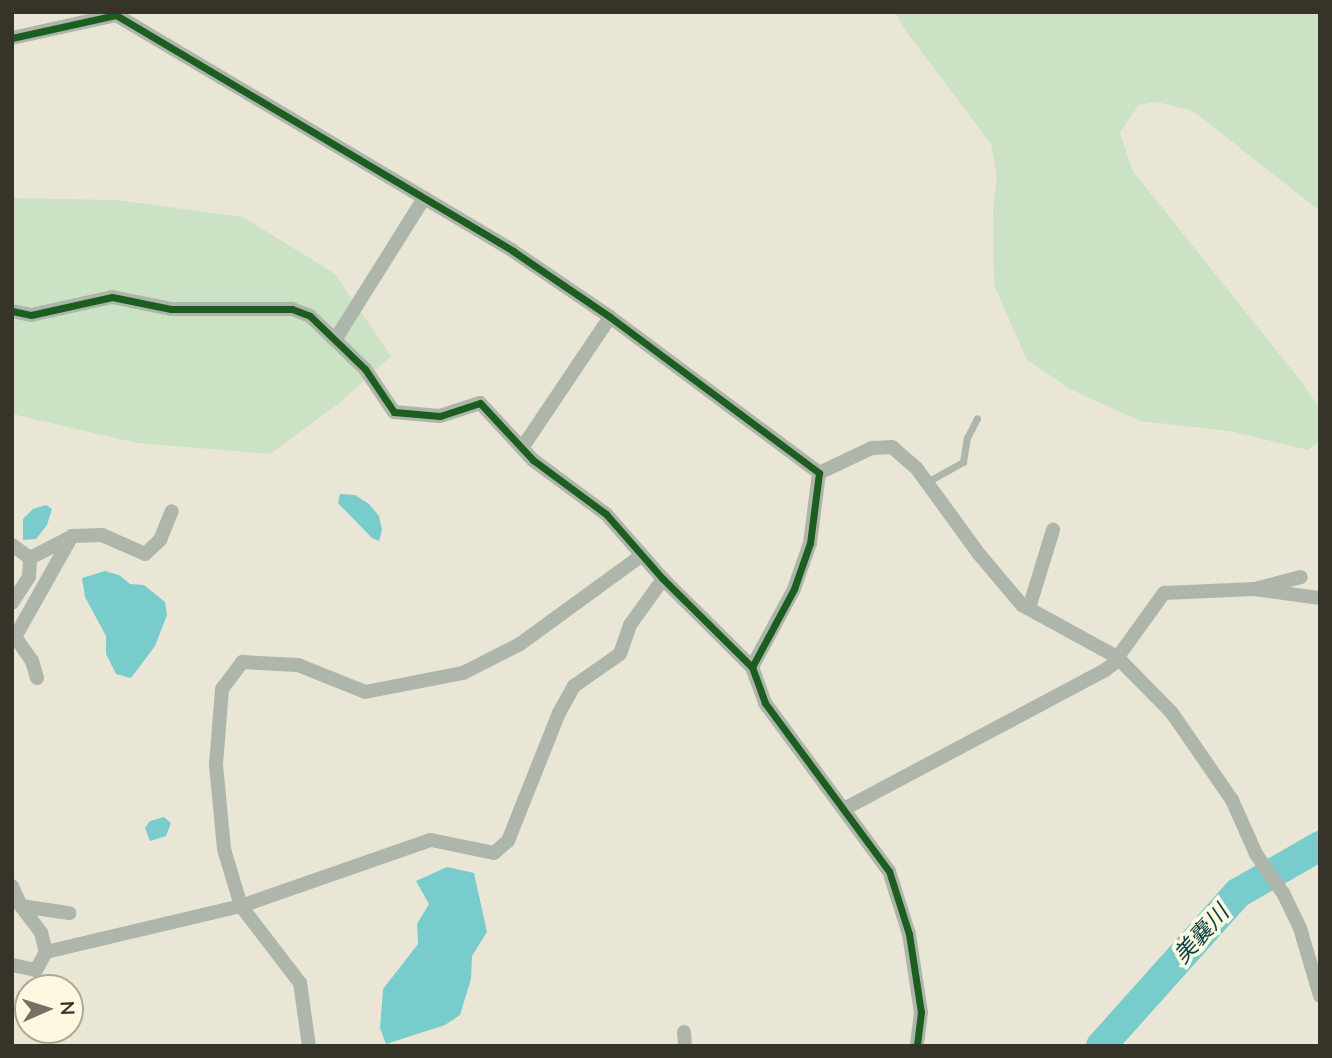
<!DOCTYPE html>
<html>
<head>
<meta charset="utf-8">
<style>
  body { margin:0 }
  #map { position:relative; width:1332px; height:1058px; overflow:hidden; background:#eae6d6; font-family:Mulish,"Noto Sans JP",sans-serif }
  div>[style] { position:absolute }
  .green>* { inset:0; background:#cce2c4 }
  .water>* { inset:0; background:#79cccc }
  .river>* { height:30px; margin:-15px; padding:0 15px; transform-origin:15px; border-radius:15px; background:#79cccc }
  .lane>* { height:7px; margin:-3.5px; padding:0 3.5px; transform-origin:3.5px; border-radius:3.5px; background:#aeb6ab }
  .street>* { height:14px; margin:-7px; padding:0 7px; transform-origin:7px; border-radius:7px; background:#aeb6ab }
  .cycleway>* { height:7px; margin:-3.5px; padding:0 3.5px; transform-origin:3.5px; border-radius:3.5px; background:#1b5e20 }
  span { translate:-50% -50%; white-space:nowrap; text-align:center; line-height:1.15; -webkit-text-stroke:7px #fef8e1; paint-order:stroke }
  .water-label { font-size:23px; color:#053f42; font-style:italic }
  .frame { position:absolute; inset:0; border:14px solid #363328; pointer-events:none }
  .north { position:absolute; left:14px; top:974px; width:70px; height:70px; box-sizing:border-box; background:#fef8e1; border:2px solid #aea997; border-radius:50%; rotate:87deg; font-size:19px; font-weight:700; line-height:28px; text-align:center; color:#363328 }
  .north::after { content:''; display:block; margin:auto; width:24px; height:32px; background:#757265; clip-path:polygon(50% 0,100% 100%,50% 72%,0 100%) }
</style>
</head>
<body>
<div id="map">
  <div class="green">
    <div style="clip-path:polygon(895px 12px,1320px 12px,1320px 211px,1193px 111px,1157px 102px,1139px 105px,1120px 132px,1132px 170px,1300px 380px,1320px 409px,1320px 441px,1308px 450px,1230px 431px,1140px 421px,1070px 389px,1027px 360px,994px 285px,993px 211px,997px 175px,991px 144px,905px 30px)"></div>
    <div style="clip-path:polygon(12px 198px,116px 200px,243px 217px,335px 274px,391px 356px,342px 401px,270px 454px,137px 443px,12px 414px)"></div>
  </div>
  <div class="water">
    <div style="clip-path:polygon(340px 494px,355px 495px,369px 504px,379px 516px,382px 530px,379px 541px,372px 538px,338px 503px)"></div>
    <div style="clip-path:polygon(46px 505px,52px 509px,47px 525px,36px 539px,23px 540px,23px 519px,33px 509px)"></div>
    <div style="clip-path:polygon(105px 571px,119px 575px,130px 584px,144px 585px,165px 602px,167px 615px,155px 646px,131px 678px,116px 674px,106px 654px,106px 636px,85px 597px,82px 578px)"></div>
    <div style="clip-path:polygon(164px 817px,171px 823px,166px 836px,150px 841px,145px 828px,150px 821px)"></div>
    <div style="clip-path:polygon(447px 867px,474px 873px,487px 932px,472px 956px,471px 979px,460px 1015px,445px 1025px,386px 1044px,380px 1028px,383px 989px,418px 944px,417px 924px,429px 904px,416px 881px)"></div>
  </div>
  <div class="river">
    <div style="left:1101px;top:1046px;width:205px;rotate:-48.2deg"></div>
    <div style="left:1238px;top:893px;width:95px;rotate:-29.8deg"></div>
  </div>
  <div class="lane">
    <div style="left:927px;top:482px;width:41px;rotate:-29.1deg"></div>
    <div style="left:963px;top:462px;width:24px;rotate:-81deg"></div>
    <div style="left:967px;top:438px;width:22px;rotate:-63deg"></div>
  </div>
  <div class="street">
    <div style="left:12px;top:38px;width:107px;rotate:-12.5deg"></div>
    <div style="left:116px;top:15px;width:462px;rotate:30.7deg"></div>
    <div style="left:513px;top:251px;width:117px;rotate:34.2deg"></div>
    <div style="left:610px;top:317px;width:261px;rotate:36.7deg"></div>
    <div style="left:819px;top:473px;width:71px;rotate:97.3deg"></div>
    <div style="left:810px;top:543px;width:49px;rotate:109.2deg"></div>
    <div style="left:794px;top:589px;width:89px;rotate:118.3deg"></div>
    <div style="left:752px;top:667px;width:38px;rotate:70deg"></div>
    <div style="left:765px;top:703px;width:209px;rotate:53.6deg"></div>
    <div style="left:889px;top:871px;width:66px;rotate:72.4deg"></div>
    <div style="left:909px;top:934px;width:79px;rotate:81.3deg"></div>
    <div style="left:921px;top:1012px;width:34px;rotate:97deg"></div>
    <div style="left:12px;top:311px;width:19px;rotate:12deg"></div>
    <div style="left:31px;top:315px;width:83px;rotate:-12.5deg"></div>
    <div style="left:112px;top:297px;width:60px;rotate:11.5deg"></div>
    <div style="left:171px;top:309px;width:121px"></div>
    <div style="left:292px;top:309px;width:19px;rotate:21deg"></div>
    <div style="left:310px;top:316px;width:76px;rotate:43.9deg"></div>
    <div style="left:365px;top:369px;width:52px;rotate:56deg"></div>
    <div style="left:394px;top:412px;width:46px;rotate:5deg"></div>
    <div style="left:440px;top:416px;width:42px;rotate:-18deg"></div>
    <div style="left:480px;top:403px;width:78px;rotate:47.1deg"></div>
    <div style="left:533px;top:460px;width:91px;rotate:36.5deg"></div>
    <div style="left:606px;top:514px;width:86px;rotate:48.8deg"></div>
    <div style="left:663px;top:579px;width:125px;rotate:44.7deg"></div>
    <div style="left:335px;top:340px;width:168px;rotate:-57.9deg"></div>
    <div style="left:522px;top:448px;width:158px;rotate:-56.1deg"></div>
    <div style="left:819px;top:473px;width:59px;rotate:-25.3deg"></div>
    <div style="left:872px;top:448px;width:20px;rotate:-3deg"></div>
    <div style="left:892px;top:447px;width:33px;rotate:41deg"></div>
    <div style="left:917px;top:469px;width:105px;rotate:53.9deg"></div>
    <div style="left:979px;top:554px;width:67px;rotate:49.9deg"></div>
    <div style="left:1022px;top:605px;width:108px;rotate:28.7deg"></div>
    <div style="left:1117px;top:657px;width:78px;rotate:45.5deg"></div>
    <div style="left:1172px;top:713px;width:106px;rotate:55.4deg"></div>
    <div style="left:1232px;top:800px;width:59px;rotate:66deg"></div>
    <div style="left:1256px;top:854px;width:47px;rotate:55.3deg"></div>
    <div style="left:1283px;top:893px;width:39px;rotate:64deg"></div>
    <div style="left:1300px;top:928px;width:71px;rotate:73.6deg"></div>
    <div style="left:12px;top:545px;width:22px;rotate:36deg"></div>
    <div style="left:1258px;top:588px;width:44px;rotate:-14.3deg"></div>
    <div style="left:12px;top:603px;width:31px;rotate:-57deg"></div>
    <div style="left:29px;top:577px;width:19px;rotate:-87deg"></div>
    <div style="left:30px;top:558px;width:46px;rotate:-27.1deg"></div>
    <div style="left:1029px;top:608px;width:82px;rotate:-72.9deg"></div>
    <div style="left:37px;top:678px;width:18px;rotate:-106deg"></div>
    <div style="left:32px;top:661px;width:29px;rotate:-125deg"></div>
    <div style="left:15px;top:637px;width:116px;rotate:-60.6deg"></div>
    <div style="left:72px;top:536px;width:30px;rotate:-2deg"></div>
    <div style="left:102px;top:535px;width:47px;rotate:23.8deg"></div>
    <div style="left:145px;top:554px;width:21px;rotate:-43deg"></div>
    <div style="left:160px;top:540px;width:31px;rotate:-68deg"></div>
    <div style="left:844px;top:809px;width:296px;rotate:-28deg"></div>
    <div style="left:1105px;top:670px;width:9px;rotate:-36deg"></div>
    <div style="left:1112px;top:665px;width:89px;rotate:-54.2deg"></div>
    <div style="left:1164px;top:593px;width:90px;rotate:-2.5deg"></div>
    <div style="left:1254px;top:589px;width:67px;rotate:7.8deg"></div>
    <div style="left:12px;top:886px;width:22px;rotate:66deg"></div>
    <div style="left:21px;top:906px;width:34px;rotate:53deg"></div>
    <div style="left:41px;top:933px;width:20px;rotate:75deg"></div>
    <div style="left:46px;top:952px;width:21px;rotate:119deg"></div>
    <div style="left:36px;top:970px;width:25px;rotate:-168deg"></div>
    <div style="left:21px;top:906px;width:49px;rotate:8.3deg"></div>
    <div style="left:46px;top:952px;width:200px;rotate:-13.3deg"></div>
    <div style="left:241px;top:906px;width:201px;rotate:-19.2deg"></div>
    <div style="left:431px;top:840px;width:64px;rotate:11.7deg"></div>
    <div style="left:494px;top:853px;width:18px;rotate:-41deg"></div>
    <div style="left:508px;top:841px;width:138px;rotate:-68.3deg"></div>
    <div style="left:559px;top:713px;width:31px;rotate:-61deg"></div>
    <div style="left:574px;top:686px;width:56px;rotate:-34.8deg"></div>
    <div style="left:620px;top:654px;width:31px;rotate:-71deg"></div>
    <div style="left:630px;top:625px;width:57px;rotate:-54.3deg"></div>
    <div style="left:684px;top:1032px;width:14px;rotate:86deg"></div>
    <div style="left:309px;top:1046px;width:64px;rotate:-98.1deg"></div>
    <div style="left:300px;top:983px;width:97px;rotate:-127.5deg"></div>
    <div style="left:241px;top:906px;width:59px;rotate:-106.6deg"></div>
    <div style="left:224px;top:849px;width:84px;rotate:-95.4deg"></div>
    <div style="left:216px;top:765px;width:76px;rotate:-85.5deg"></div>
    <div style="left:222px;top:689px;width:34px;rotate:-53deg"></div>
    <div style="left:242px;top:662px;width:56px;rotate:3.1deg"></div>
    <div style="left:298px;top:665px;width:72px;rotate:21.9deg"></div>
    <div style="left:365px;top:692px;width:100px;rotate:-11deg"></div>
    <div style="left:463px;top:673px;width:64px;rotate:-27deg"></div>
    <div style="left:520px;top:644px;width:151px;rotate:-36.1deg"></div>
  </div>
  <div class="cycleway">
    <div style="left:12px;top:38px;width:107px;rotate:-12.5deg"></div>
    <div style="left:116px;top:15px;width:462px;rotate:30.7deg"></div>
    <div style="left:513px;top:251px;width:117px;rotate:34.2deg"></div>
    <div style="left:610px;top:317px;width:261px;rotate:36.7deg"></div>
    <div style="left:819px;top:473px;width:71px;rotate:97.3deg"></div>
    <div style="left:810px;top:543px;width:49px;rotate:109.2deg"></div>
    <div style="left:794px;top:589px;width:89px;rotate:118.3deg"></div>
    <div style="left:752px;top:667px;width:38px;rotate:70deg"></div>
    <div style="left:765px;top:703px;width:209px;rotate:53.6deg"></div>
    <div style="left:889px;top:871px;width:66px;rotate:72.4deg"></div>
    <div style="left:909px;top:934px;width:79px;rotate:81.3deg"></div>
    <div style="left:921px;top:1012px;width:34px;rotate:97deg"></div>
    <div style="left:12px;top:311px;width:19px;rotate:12deg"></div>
    <div style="left:31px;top:315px;width:83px;rotate:-12.5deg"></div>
    <div style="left:112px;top:297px;width:60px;rotate:11.5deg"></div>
    <div style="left:171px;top:309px;width:121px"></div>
    <div style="left:292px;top:309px;width:19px;rotate:21deg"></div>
    <div style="left:310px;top:316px;width:76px;rotate:43.9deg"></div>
    <div style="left:365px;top:369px;width:52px;rotate:56deg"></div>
    <div style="left:394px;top:412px;width:46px;rotate:5deg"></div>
    <div style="left:440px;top:416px;width:42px;rotate:-18deg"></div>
    <div style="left:480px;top:403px;width:78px;rotate:47.1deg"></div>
    <div style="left:533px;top:460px;width:91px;rotate:36.5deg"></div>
    <div style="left:606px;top:514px;width:86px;rotate:48.8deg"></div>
    <div style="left:663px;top:579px;width:125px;rotate:44.7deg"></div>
  </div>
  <div class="water-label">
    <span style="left:1201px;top:934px;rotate:-48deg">美嚢川</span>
  </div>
  <div class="frame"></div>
  <div class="north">N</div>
</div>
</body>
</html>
